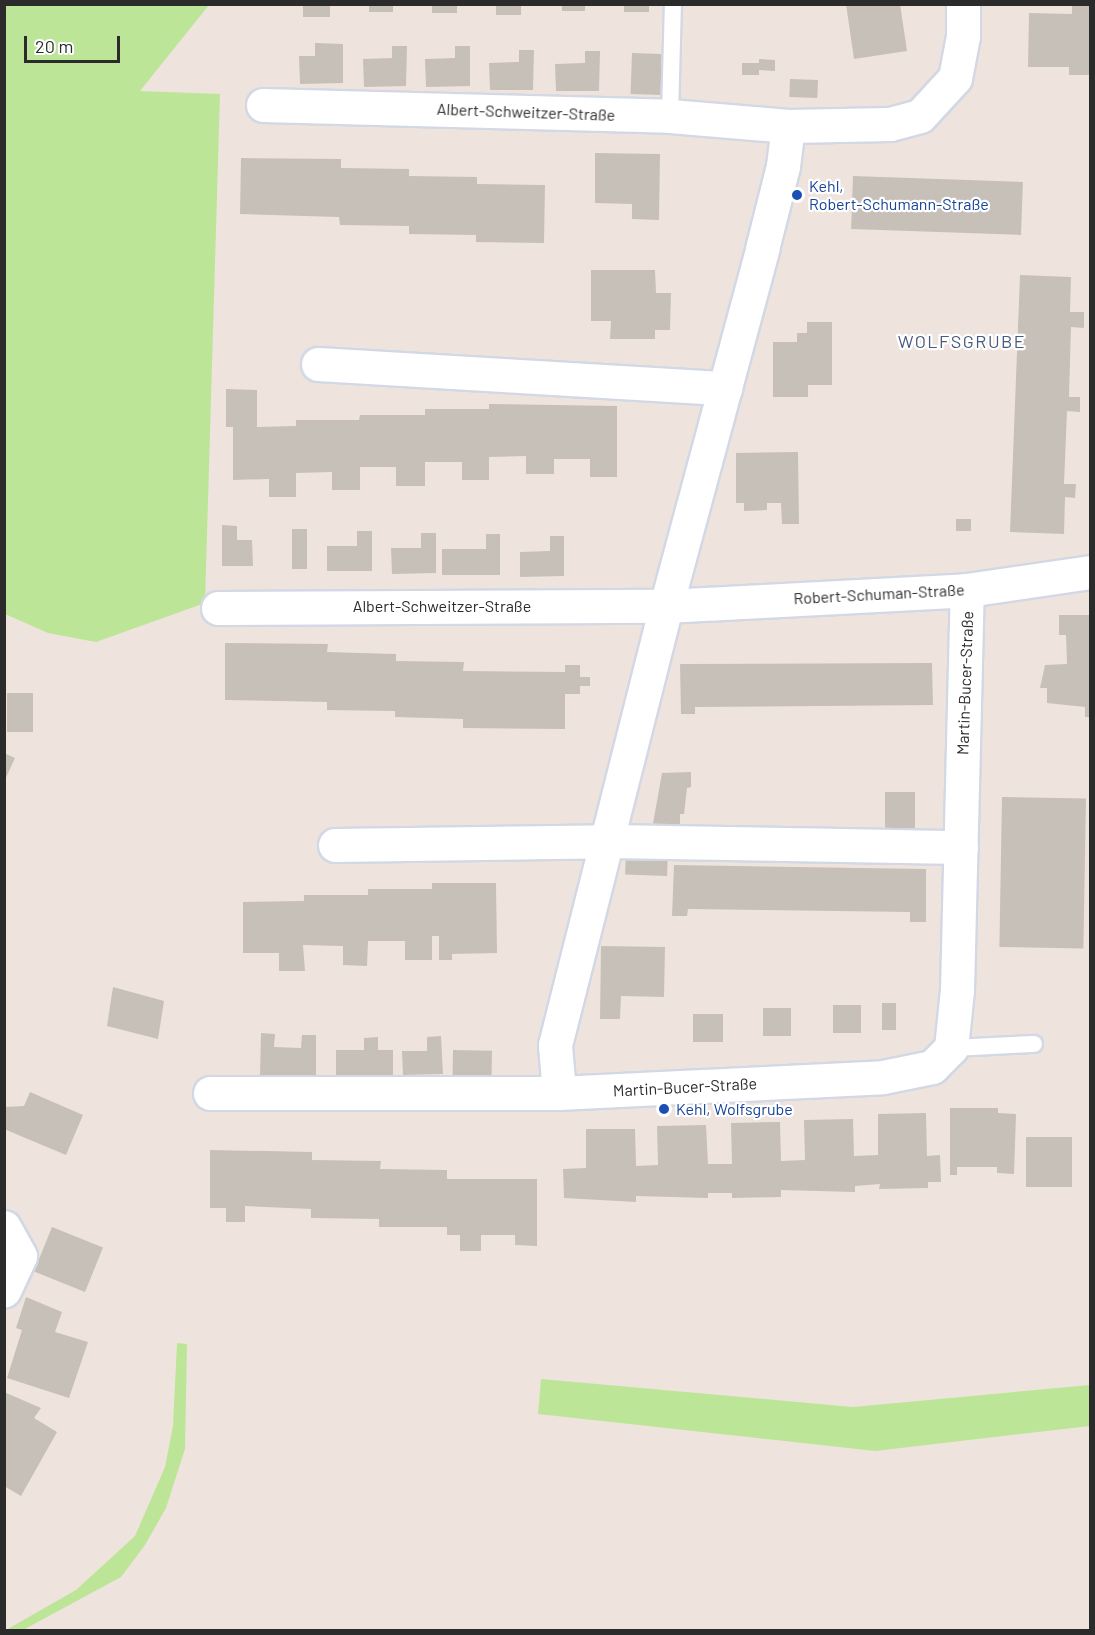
<!DOCTYPE html>
<html>
<head>
<meta charset="utf-8">
<style>
  body { margin:0 }
  #map { position:relative; width:1095px; height:1635px; overflow:hidden; background:#eee4dd; font-family:Barlow,sans-serif }
  div>[style] { position:absolute }
  .green>* { inset:0; background:#bde598 }
  .building>* { inset:0; background:#c6c0b9; transform-origin:0 0 }
  .roads { filter:drop-shadow(2px 0 #d2d8e4) drop-shadow(-2px 0 #d2d8e4) drop-shadow(0 2px #d2d8e4) drop-shadow(0 -2px #d2d8e4) }
  .lane>* { height:16px; margin:-8px; padding:0 8px; transform-origin:8px; border-radius:8px; background:#fff }
  .street>* { height:33px; margin:-16.5px; padding:0 16.5px; transform-origin:16.5px; border-radius:16.5px; background:#fff }
  .dots>* { width:16px; height:16px; translate:-50% -50%; box-sizing:border-box; border:3px solid #fff; border-radius:50% }
  span { translate:-50% -50%; white-space:nowrap; text-align:center; line-height:1.15; -webkit-text-stroke:4.5px #fff; paint-order:stroke }
  .street-label { font-size:16px; color:#2b2b2b }
  .transit-label { font-size:16px; color:#164399 }
  .left { translate:0 -50%; text-align:left }
  .neighbourhood-label { font-size:18px; color:#4a5a7e; letter-spacing:1.5px }
  .frame { position:absolute; inset:0; border:6px solid #2b2b2b; pointer-events:none }
  .scale { position:absolute; left:24px; top:36px; width:96px; height:27px; box-sizing:border-box; border:3px solid #2b2b2b; border-top:0; padding-left:8px; font-size:18px; line-height:21px; white-space:nowrap; color:#2b2b2b; -webkit-text-stroke:4px #fff; paint-order:stroke }
</style>
</head>
<body>
<div id="map">
  <div class="green">
    <div style="clip-path:polygon(5px 5px,209px 5px,140px 91px,220px 94px,205px 603px,96px 642px,48px 633px,5px 614px)"></div>
    <div style="clip-path:polygon(177px 1343px,187px 1344px,185px 1449px,166px 1508px,145px 1545px,121px 1577px,23px 1630px,6px 1630px,76px 1590px,135px 1536px,165px 1467px,173px 1426px)"></div>
    <div style="clip-path:polygon(541px 1379px,853px 1407px,1090px 1385px,1090px 1426px,875px 1451px,538px 1414px)"></div>
  </div>
  <div class="building">
    <div style="left:303px;top:4px;width:27px;height:13px"></div>
    <div style="left:369px;top:4px;width:24px;height:8px"></div>
    <div style="left:432px;top:4px;width:25px;height:9px"></div>
    <div style="left:496px;top:4px;width:25px;height:11px"></div>
    <div style="left:562px;top:4px;width:23px;height:7px"></div>
    <div style="left:624px;top:4px;width:25px;height:8px"></div>
    <div style="clip-path:polygon(846px 4px,900px 4px,907px 51px,854px 59px)"></div>
    <div style="clip-path:polygon(1072px 5px,1090px 5px,1090px 75px,1069px 75px,1069px 67px,1028px 67px,1029px 13px,1072px 14px)"></div>
    <div style="clip-path:polygon(315px 43px,343px 44px,343px 83px,300px 84px,299px 56px,315px 56px)"></div>
    <div style="clip-path:polygon(392px 46px,407px 46px,406px 86px,364px 87px,363px 59px,392px 58px)"></div>
    <div style="clip-path:polygon(455px 46px,470px 46px,470px 86px,426px 87px,425px 59px,455px 58px)"></div>
    <div style="clip-path:polygon(519px 50px,534px 50px,533px 90px,490px 90px,489px 63px,519px 62px)"></div>
    <div style="clip-path:polygon(585px 51px,600px 51px,599px 91px,556px 91px,555px 64px,585px 63px)"></div>
    <div style="left:632px;top:53px;width:30px;height:41px;rotate:2deg"></div>
    <div style="clip-path:polygon(759px 59px,775px 60px,775px 71px,759px 70px,759px 75px,742px 75px,742px 63px,759px 63px)"></div>
    <div style="left:790px;top:79px;width:28px;height:18px;rotate:2deg"></div>
    <div style="clip-path:polygon(595px 153px,660px 154px,659px 220px,632px 219px,632px 204px,595px 203px)"></div>
    <div style="clip-path:polygon(241px 158px,341px 159px,341px 168px,409px 169px,409px 176px,477px 177px,477px 184px,545px 185px,544px 243px,476px 242px,476px 235px,409px 234px,409px 226px,340px 225px,339px 217px,240px 214px)"></div>
    <div style="left:853px;top:176px;width:170px;height:53px;rotate:2deg"></div>
    <div style="clip-path:polygon(591px 270px,655px 270px,656px 293px,671px 293px,670px 330px,655px 330px,655px 339px,610px 339px,611px 321px,591px 321px)"></div>
    <div style="clip-path:polygon(1020px 275px,1071px 277px,1070px 312px,1084px 312px,1084px 328px,1071px 327px,1069px 397px,1080px 397px,1080px 412px,1067px 411px,1064px 484px,1076px 484px,1075px 498px,1065px 497px,1064px 534px,1010px 532px)"></div>
    <div style="clip-path:polygon(807px 322px,832px 322px,832px 385px,808px 385px,808px 397px,773px 397px,773px 342px,797px 342px,797px 333px,807px 333px)"></div>
    <div style="clip-path:polygon(226px 389px,257px 390px,257px 427px,296px 426px,296px 420px,359px 420px,360px 415px,425px 415px,425px 409px,489px 409px,489px 404px,617px 406px,617px 477px,590px 477px,590px 459px,554px 459px,554px 474px,526px 474px,526px 456px,489px 457px,489px 480px,462px 480px,462px 462px,425px 462px,425px 486px,396px 486px,396px 467px,360px 467px,360px 490px,332px 490px,332px 472px,296px 473px,296px 497px,269px 497px,269px 479px,233px 480px,233px 427px,226px 427px)"></div>
    <div style="clip-path:polygon(798px 452px,799px 524px,782px 524px,781px 503px,767px 503px,767px 510px,744px 511px,744px 503px,736px 503px,736px 453px)"></div>
    <div style="left:956px;top:519px;width:15px;height:12px"></div>
    <div style="clip-path:polygon(222px 525px,237px 526px,237px 540px,252px 540px,253px 566px,222px 566px)"></div>
    <div style="left:292px;top:529px;width:15px;height:40px"></div>
    <div style="clip-path:polygon(357px 531px,372px 531px,372px 571px,327px 571px,327px 546px,357px 546px)"></div>
    <div style="clip-path:polygon(421px 533px,436px 533px,436px 573px,392px 574px,391px 548px,421px 548px)"></div>
    <div style="clip-path:polygon(486px 534px,500px 534px,500px 575px,442px 575px,442px 549px,486px 549px)"></div>
    <div style="clip-path:polygon(550px 536px,564px 536px,564px 576px,520px 577px,520px 552px,550px 551px)"></div>
    <div style="clip-path:polygon(1059px 615px,1090px 615px,1090px 717px,1085px 717px,1085px 707px,1047px 703px,1047px 688px,1040px 688px,1045px 665px,1067px 664px,1066px 635px,1059px 635px)"></div>
    <div style="clip-path:polygon(225px 643px,328px 644px,327px 652px,396px 654px,396px 661px,464px 662px,463px 671px,565px 672px,565px 665px,580px 665px,580px 677px,590px 677px,590px 686px,580px 686px,580px 694px,565px 694px,565px 729px,463px 728px,463px 719px,395px 717px,395px 711px,327px 710px,327px 702px,225px 700px)"></div>
    <div style="clip-path:polygon(932px 663px,933px 705px,695px 707px,695px 714px,681px 714px,680px 664px)"></div>
    <div style="left:7px;top:693px;width:26px;height:39px"></div>
    <div style="clip-path:polygon(4px 753px,15px 758px,4px 782px)"></div>
    <div style="clip-path:polygon(691px 772px,691px 787px,687px 788px,684px 814px,680px 814px,680px 829px,652px 829px,662px 773px)"></div>
    <div style="left:915px;top:792px;width:46px;height:30px;rotate:90deg"></div>
    <div style="left:1002px;top:797px;width:84px;height:150px;rotate:1deg"></div>
    <div style="left:668px;top:850px;width:26px;height:42px;rotate:92deg"></div>
    <div style="clip-path:polygon(674px 865px,926px 869px,926px 922px,910px 922px,910px 912px,688px 909px,687px 916px,672px 916px)"></div>
    <div style="clip-path:polygon(432px 883px,496px 883px,497px 953px,452px 954px,452px 960px,439px 960px,439px 936px,432px 936px,432px 960px,405px 960px,405px 941px,368px 941px,367px 966px,343px 965px,343px 946px,303px 945px,305px 971px,279px 971px,279px 953px,243px 953px,243px 902px,304px 901px,304px 895px,368px 895px,368px 889px,432px 889px)"></div>
    <div style="clip-path:polygon(601px 946px,665px 947px,664px 997px,621px 996px,620px 1019px,600px 1019px)"></div>
    <div style="clip-path:polygon(113px 987px,164px 1001px,158px 1039px,107px 1026px)"></div>
    <div style="left:882px;top:1003px;width:14px;height:27px"></div>
    <div style="left:833px;top:1005px;width:28px;height:28px"></div>
    <div style="left:763px;top:1008px;width:28px;height:28px"></div>
    <div style="left:723px;top:1014px;width:28px;height:30px;rotate:90deg"></div>
    <div style="clip-path:polygon(261px 1033px,275px 1034px,274px 1047px,301px 1048px,302px 1035px,316px 1035px,316px 1077px,260px 1076px)"></div>
    <div style="clip-path:polygon(441px 1036px,443px 1074px,403px 1075px,402px 1051px,427px 1051px,427px 1037px)"></div>
    <div style="clip-path:polygon(378px 1037px,378px 1050px,393px 1050px,393px 1075px,336px 1076px,336px 1050px,364px 1050px,364px 1038px)"></div>
    <div style="left:453px;top:1050px;width:39px;height:25px;rotate:1deg"></div>
    <div style="clip-path:polygon(30px 1092px,83px 1115px,66px 1155px,4px 1129px,4px 1107px,24px 1106px)"></div>
    <div style="clip-path:polygon(950px 1108px,998px 1108px,998px 1113px,1016px 1114px,1014px 1174px,997px 1173px,997px 1167px,957px 1167px,957px 1175px,950px 1175px)"></div>
    <div style="clip-path:polygon(926px 1113px,927px 1156px,940px 1155px,941px 1182px,928px 1182px,928px 1188px,879px 1189px,880px 1184px,855px 1186px,855px 1192px,781px 1190px,781px 1197px,732px 1198px,732px 1193px,708px 1193px,708px 1198px,636px 1196px,636px 1202px,564px 1198px,563px 1169px,586px 1168px,586px 1129px,635px 1129px,636px 1166px,658px 1165px,657px 1126px,706px 1125px,708px 1164px,732px 1164px,731px 1123px,780px 1122px,781px 1161px,805px 1160px,804px 1120px,853px 1119px,854px 1156px,878px 1155px,878px 1114px)"></div>
    <div style="left:1026px;top:1137px;width:46px;height:50px"></div>
    <div style="clip-path:polygon(210px 1150px,312px 1152px,312px 1160px,381px 1161px,380px 1169px,447px 1170px,447px 1179px,537px 1179px,537px 1246px,515px 1245px,515px 1235px,481px 1235px,481px 1251px,460px 1251px,460px 1235px,447px 1235px,447px 1227px,379px 1227px,379px 1219px,311px 1218px,311px 1209px,245px 1206px,245px 1222px,226px 1222px,226px 1208px,210px 1208px)"></div>
    <div style="left:52px;top:1227px;width:55px;height:48px;rotate:22deg"></div>
    <div style="clip-path:polygon(26px 1297px,62px 1312px,55px 1332px,88px 1342px,69px 1398px,7px 1378px,22px 1330px,16px 1328px)"></div>
    <div style="clip-path:polygon(4px 1392px,41px 1408px,34px 1418px,57px 1432px,21px 1496px,4px 1486px)"></div>
  </div>
  <div class="roads">
    <div class="lane">
      <div style="left:670px;top:116px;width:112px;rotate:-88.5deg"></div>
      <div style="left:951px;top:1048px;width:83px;rotate:-2.8deg"></div>
    </div>
    <div class="street">
      <div style="left:263px;top:105px;width:407px;rotate:1.5deg"></div>
      <div style="left:670px;top:116px;width:118px;rotate:4.8deg"></div>
      <div style="left:788px;top:126px;width:102px;rotate:-1.1deg"></div>
      <div style="left:890px;top:124px;width:31px;rotate:-15deg"></div>
      <div style="left:920px;top:116px;width:52px;rotate:-47.4deg"></div>
      <div style="left:955px;top:78px;width:43px;rotate:-79.2deg"></div>
      <div style="left:963px;top:36px;width:32px;rotate:-90deg"></div>
      <div style="left:318px;top:364px;width:408px;rotate:3.4deg"></div>
      <div style="left:218px;top:608px;width:448px;rotate:-0.3deg"></div>
      <div style="left:666px;top:606px;width:301px;rotate:-3deg"></div>
      <div style="left:967px;top:590px;width:124px;rotate:-8.3deg"></div>
      <div style="left:335px;top:845px;width:275px;rotate:-0.8deg"></div>
      <div style="left:610px;top:841px;width:351px;rotate:1deg"></div>
      <div style="left:210px;top:1093px;width:349px"></div>
      <div style="left:559px;top:1093px;width:324px;rotate:-2.8deg"></div>
      <div style="left:883px;top:1077px;width:50px;rotate:-11.5deg"></div>
      <div style="left:932px;top:1067px;width:27px;rotate:-45deg"></div>
      <div style="left:951px;top:1048px;width:58px;rotate:-84.1deg"></div>
      <div style="left:957px;top:990px;width:400px;rotate:-88.6deg"></div>
      <div style="left:559px;top:1093px;width:48px;rotate:-94.8deg"></div>
      <div style="left:555px;top:1045px;width:453px;rotate:-75.8deg"></div>
      <div style="left:666px;top:606px;width:370px;rotate:-74.9deg"></div>
      <div style="left:762px;top:249px;width:86px;rotate:-75.8deg"></div>
      <div style="left:783px;top:166px;width:40px;rotate:-82.9deg"></div>
      <div style="left:4px;top:1227px;width:33px;rotate:61deg"></div>
      <div style="left:20px;top:1256px;width:38px;rotate:115deg"></div>
    </div>
  </div>
  <div class="dots">
    <div style="left:797px;top:195px;background:#1a4fb4"></div>
    <div style="left:664px;top:1109px;background:#1a4fb4"></div>
  </div>
  <div class="street-label">
    <span style="left:526px;top:112px;rotate:2deg">Albert-Schweitzer-Straße</span>
    <span style="left:879px;top:594px;rotate:-3deg">Robert-Schuman-Straße</span>
    <span style="left:442px;top:606px">Albert-Schweitzer-Straße</span>
    <span style="left:965px;top:683px;rotate:-88deg">Martin-Bucer-Straße</span>
    <span style="left:685px;top:1087px;rotate:-3deg">Martin-Bucer-Straße</span>
  </div>
  <div class="transit-label">
    <span class="left" style="left:809px;top:195px">Kehl,<br>Robert-Schumann-Straße</span>
    <span class="left" style="left:676px;top:1109px">Kehl, Wolfsgrube</span>
  </div>
  <div class="neighbourhood-label">
    <span style="left:962px;top:341px">WOLFSGRUBE</span>
  </div>
  <div class="frame"></div>
  <div class="scale">20 m</div>
</div>
</body>
</html>
